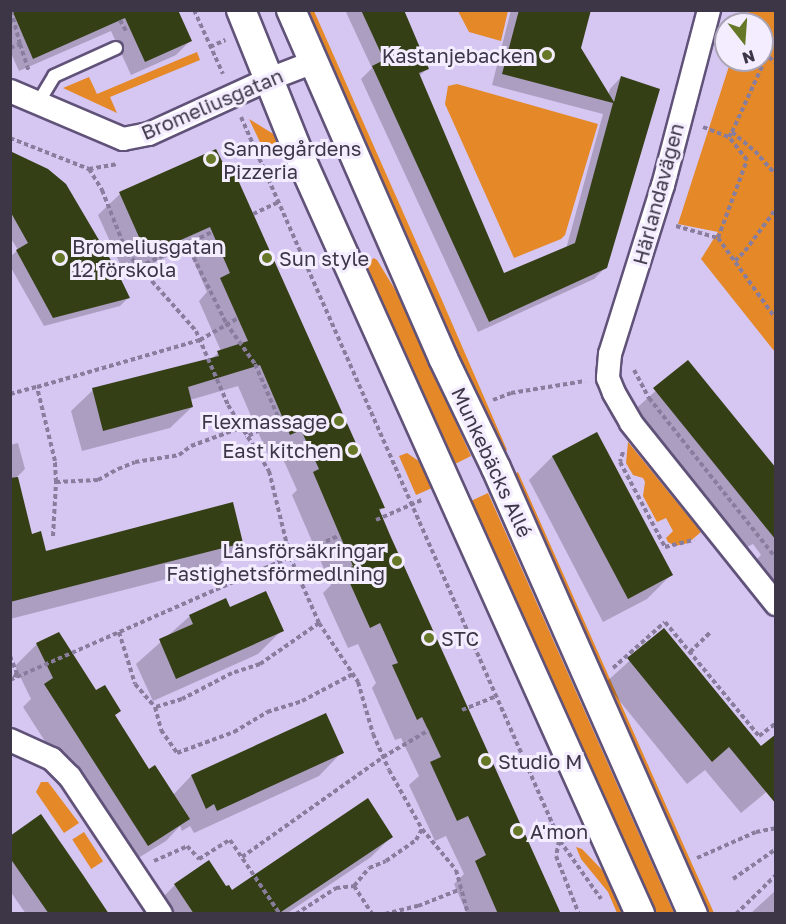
<!DOCTYPE html>
<html>
<head>
<meta charset="utf-8">
<style>
  body { margin:0 }
  #map { position:relative; width:786px; height:924px; overflow:hidden; background:#d6c6f2; font-family:"Golos Text",sans-serif }
  div>[style] { position:absolute }
  .green>* { inset:0; background:#e48828; transform-origin:0 0 }
  .shadow>* { inset:0; background:#0003 }
  .building>* { inset:0; background:#353f15; transform-origin:0 0 }
  .path>* { height:4px; margin-top:-2px; transform-origin:0; background:repeating-linear-gradient(90deg,#887d9c 0 4.5px,transparent 0 7.5px) }
  .roads { filter:drop-shadow(2px 0 #605278) drop-shadow(-2px 0 #605278) drop-shadow(0 2px #605278) drop-shadow(0 -2px #605278) }
  .service>* { height:12px; margin:-6px; padding:0 6px; transform-origin:6px; border-radius:6px; background:#fff }
  .minor>* { height:22px; margin:-11px; padding:0 11px; transform-origin:11px; border-radius:11px; background:#fff }
  .tertiary>* { height:28px; margin:-14px; padding:0 14px; transform-origin:14px; border-radius:14px; background:#fff }
  .dots>* { width:16px; height:16px; translate:-50% -50%; box-sizing:border-box; border:3px solid #f3edff; border-radius:50% }
  span { translate:-50% -50%; white-space:nowrap; text-align:center; line-height:1.15; -webkit-text-stroke:6px #f3edff; paint-order:stroke }
  .poi-label { font-size:20px; color:#3c3647 }
  .right { translate:-100% -50%; text-align:right }
  .left { translate:0 -50%; text-align:left }
  .street-label { font-size:20px; color:#3c3647 }
  .frame { position:absolute; inset:0; border:12px solid #3c3647; pointer-events:none }
  .north { position:absolute; left:714px; top:12px; width:60px; height:60px; box-sizing:border-box; background:#f3edff; border:2px solid #aaa4b5; border-radius:50%; rotate:163deg; font-size:16px; font-weight:700; line-height:24px; text-align:center; color:#3c3647 }
  .north::after { content:''; display:block; margin:auto; width:21px; height:27px; background:#667827; clip-path:polygon(50% 0,100% 100%,50% 72%,0 100%) }
</style>
</head>
<body>
<div id="map">
  <div class="green">
    <div style="clip-path:polygon(307px 11px,314px 11px,441px 298px,507px 450px,502px 453px)"></div>
    <div style="clip-path:polygon(458px 11px,508px 11px,501px 41px,469px 32px)"></div>
    <div style="clip-path:polygon(749px 11px,775px 11px,775px 352px,701px 259px,718px 232px,678px 224px,731px 60px,762px 60px,762px 24px,744px 24px)"></div>
    <div style="clip-path:polygon(197px 52px,200px 60px,110px 97px,117px 113px,63px 88px,89px 77px,97px 94px)"></div>
    <div style="clip-path:polygon(457px 84px,598px 124px,565px 235px,561px 239px,514px 258px,445px 104px,448px 86px)"></div>
    <div style="clip-path:polygon(249px 119px,275px 135px,280px 146px,277px 153px,267px 157px)"></div>
    <div style="clip-path:polygon(374px 258px,377px 260px,399px 296px,471px 456px,455px 464px,366px 264px)"></div>
    <div style="clip-path:polygon(628px 442px,701px 532px,688px 543px,675px 546px,668px 542px,666px 538px,673px 531px,666px 518px,657px 522px,643px 496px,645px 482px,643px 478px,633px 475px,626px 463px)"></div>
    <div style="clip-path:polygon(407px 453px,423px 464px,432px 488px,416px 495px,399px 456px)"></div>
    <div style="clip-path:polygon(518px 472px,684px 846px,714px 913px,707px 913px,664px 817px,516px 479px,515px 474px)"></div>
    <div style="clip-path:polygon(488px 493px,508px 538px,674px 913px,652px 913px,471px 501px)"></div>
    <div style="clip-path:polygon(41px 782px,48px 782px,79px 823px,64px 833px,36px 792px)"></div>
    <div style="left:84px;top:832px;width:35px;height:14px;rotate:57deg"></div>
    <div style="clip-path:polygon(576px 847px,582px 849px,607px 875px,624px 913px,617px 913px,608px 892px,581px 859px)"></div>
  </div>
  <div class="shadow">
    <div style="clip-path:polygon(18px 10px,176px 10px,190px 41px,176px 55px,131px 75px,111px 31px,19px 71px,10px 51px,10px 15px)"></div>
    <div style="clip-path:polygon(345px 10px,402px 10px,427px 69px,418px 77px,503px 275px,566px 249px,603px 114px,492px 85px,511px 10px,589px 10px,579px 48px,608px 96px,610px 89px,621px 77px,606px 267px,594px 279px,478px 332px,361px 79px,372px 68px)"></div>
    <div style="clip-path:polygon(216px 151px,383px 507px,379px 512px,559px 914px,467px 914px,454px 884px,464px 874px,446px 836px,435px 841px,409px 785px,419px 776px,401px 738px,395px 740px,372px 688px,376px 683px,358px 644px,348px 648px,323px 593px,331px 585px,292px 495px,297px 490px,279px 450px,268px 455px,238px 386px,190px 400px,192px 407px,170px 428px,82px 451px,71px 411px,93px 390px,211px 359px,221px 351px,199px 301px,207px 292px,188px 248px,125px 275px,98px 215px,120px 194px)"></div>
    <div style="clip-path:polygon(10px 155px,129px 297px,120px 306px,44px 326px,10px 266px,10px 257px,18px 250px,10px 237px)"></div>
    <div style="clip-path:polygon(688px 362px,776px 470px,776px 592px,753px 563px,761px 555px,753px 544px,741px 550px,631px 413px)"></div>
    <div style="clip-path:polygon(596px 434px,670px 576px,647px 599px,603px 622px,529px 480px,553px 456px)"></div>
    <div style="clip-path:polygon(18px 443px,25px 469px,17px 477px,31px 535px,45px 553px,242px 543px,218px 566px,10px 619px,10px 445px)"></div>
    <div style="clip-path:polygon(230px 609px,282px 630px,258px 654px,153px 701px,136px 664px,190px 616px)"></div>
    <div style="clip-path:polygon(664px 630px,776px 784px,741px 813px,705px 770px,687px 784px,605px 683px)"></div>
    <div style="clip-path:polygon(37px 644px,120px 711px,114px 716px,149px 771px,173px 795px,191px 776px,325px 715px,342px 752px,319px 776px,194px 833px,190px 826px,182px 831px,180px 826px,166px 841px,125px 866px,23px 707px,31px 699px,15px 666px)"></div>
    <div style="clip-path:polygon(10px 837px,107px 914px,26px 914px,10px 891px)"></div>
    <div style="clip-path:polygon(391px 837px,371px 857px,286px 914px,161px 914px,155px 905px,175px 885px,226px 888px,232px 892px)"></div>
    <div style="clip-path:polygon(776px 890px,776px 914px,750px 914px)"></div>
  </div>
  <div class="building">
    <div style="clip-path:polygon(12px 10px,178px 10px,192px 41px,145px 62px,125px 18px,33px 59px)"></div>
    <div style="clip-path:polygon(361px 10px,404px 10px,429px 69px,419px 73px,504px 273px,575px 243px,613px 103px,502px 74px,519px 10px,591px 10px,581px 48px,614px 102px,621px 76px,660px 89px,607px 268px,489px 322px,372px 66px,384px 60px)"></div>
    <div style="clip-path:polygon(216px 149px,224px 165px,230px 162px,385px 508px,379px 509px,390px 535px,561px 914px,498px 914px,475px 861px,486px 855px,468px 816px,457px 821px,430px 762px,441px 757px,422px 717px,417px 720px,392px 665px,398px 663px,380px 623px,370px 628px,344px 570px,353px 566px,313px 472px,319px 469px,301px 430px,290px 435px,260px 365px,188px 387px,193px 407px,103px 431px,92px 388px,219px 356px,217px 351px,248px 341px,220px 278px,230px 273px,210px 227px,147px 255px,119px 192px)"></div>
    <div style="clip-path:polygon(10px 151px,48px 169px,66px 184px,116px 269px,130px 298px,53px 318px,16px 250px,28px 243px,10px 211px)"></div>
    <div style="clip-path:polygon(688px 360px,776px 468px,776px 540px,653px 388px)"></div>
    <div style="left:597px;top:432px;width:162px;height:51px;rotate:62deg"></div>
    <div style="clip-path:polygon(18px 477px,32px 534px,41px 531px,46px 551px,233px 502px,243px 543px,10px 602px,10px 478px)"></div>
    <div style="clip-path:polygon(266px 591px,284px 631px,176px 679px,159px 639px,193px 624px,189px 615px,226px 598px,230px 607px)"></div>
    <div style="clip-path:polygon(664px 628px,761px 746px,776px 734px,776px 804px,729px 747px,712px 762px,627px 658px)"></div>
    <div style="clip-path:polygon(59px 632px,96px 690px,105px 685px,121px 711px,115px 715px,149px 769px,155px 765px,190px 819px,148px 846px,44px 684px,53px 678px,36px 643px)"></div>
    <div style="clip-path:polygon(326px 713px,344px 753px,217px 811px,214px 804px,206px 809px,191px 775px)"></div>
    <div style="clip-path:polygon(368px 798px,393px 837px,278px 914px,194px 914px,174px 884px,209px 860px,226px 886px,229px 885px,232px 890px)"></div>
    <div style="clip-path:polygon(41px 814px,83px 875px,109px 914px,49px 914px,10px 858px,10px 836px)"></div>
  </div>
  <div class="path">
    <div style="left:194px;top:10px;width:70px;rotate:65.6deg"></div>
    <div style="left:120px;top:20px;width:13px;rotate:61deg"></div>
    <div style="left:20px;top:44px;width:29px;rotate:72deg"></div>
    <div style="left:210px;top:47px;width:17px;rotate:-25deg"></div>
    <div style="left:10px;top:48px;width:11px;rotate:-22deg"></div>
    <div style="left:20px;top:44px;width:35px;rotate:-105deg"></div>
    <div style="left:241px;top:117px;width:791px;rotate:66.22deg"></div>
    <div style="left:560px;top:841px;width:71px;rotate:54.7deg"></div>
    <div style="left:703px;top:127px;width:28px;rotate:21deg"></div>
    <div style="left:729px;top:137px;width:6px;rotate:-59deg"></div>
    <div style="left:732px;top:132px;width:30px;rotate:40deg"></div>
    <div style="left:755px;top:151px;width:32px;rotate:49deg"></div>
    <div style="left:732px;top:132px;width:79px;rotate:-65.4deg"></div>
    <div style="left:765px;top:60px;width:5px;rotate:-37deg"></div>
    <div style="left:769px;top:57px;width:9px;rotate:41deg"></div>
    <div style="left:10px;top:138px;width:85px;rotate:21.4deg"></div>
    <div style="left:89px;top:169px;width:25px;rotate:58deg"></div>
    <div style="left:102px;top:190px;width:68px;rotate:68.4deg"></div>
    <div style="left:127px;top:253px;width:104px;rotate:48.5deg"></div>
    <div style="left:196px;top:331px;width:81px;rotate:66.6deg"></div>
    <div style="left:228px;top:405px;width:78px;rotate:58.2deg"></div>
    <div style="left:269px;top:471px;width:89px;rotate:76.3deg"></div>
    <div style="left:290px;top:557px;width:72px;rotate:66.3deg"></div>
    <div style="left:319px;top:623px;width:71px;rotate:56.5deg"></div>
    <div style="left:358px;top:682px;width:54px;rotate:73.9deg"></div>
    <div style="left:373px;top:734px;width:39px;rotate:66deg"></div>
    <div style="left:389px;top:770px;width:68px;rotate:60.8deg"></div>
    <div style="left:422px;top:829px;width:53px;rotate:50.3deg"></div>
    <div style="left:456px;top:870px;width:46px;rotate:74.7deg"></div>
    <div style="left:89px;top:169px;width:29px;rotate:-10deg"></div>
    <div style="left:253px;top:214px;width:29px;rotate:-25deg"></div>
    <div style="left:676px;top:226px;width:44px;rotate:15.9deg"></div>
    <div style="left:718px;top:238px;width:100px;rotate:54.4deg"></div>
    <div style="left:718px;top:238px;width:83px;rotate:-69.6deg"></div>
    <div style="left:747px;top:160px;width:29px;rotate:-128deg"></div>
    <div style="left:187px;top:244px;width:88px;rotate:63.7deg"></div>
    <div style="left:226px;top:323px;width:50px;rotate:54.7deg"></div>
    <div style="left:255px;top:364px;width:60px;rotate:66.4deg"></div>
    <div style="left:279px;top:419px;width:38px;rotate:151deg"></div>
    <div style="left:735px;top:261px;width:14px;rotate:-45deg"></div>
    <div style="left:745px;top:251px;width:52px;rotate:-53.6deg"></div>
    <div style="left:139px;top:267px;width:81px;rotate:-25.6deg"></div>
    <div style="left:634px;top:370px;width:32px;rotate:62deg"></div>
    <div style="left:649px;top:398px;width:204px;rotate:51.6deg"></div>
    <div style="left:10px;top:394px;width:28px;rotate:-15deg"></div>
    <div style="left:493px;top:400px;width:19px;rotate:-21deg"></div>
    <div style="left:511px;top:393px;width:75px;rotate:-9.2deg"></div>
    <div style="left:623px;top:452px;width:10px;rotate:107deg"></div>
    <div style="left:620px;top:462px;width:96px;rotate:62.1deg"></div>
    <div style="left:665px;top:547px;width:30px;rotate:-14deg"></div>
    <div style="left:56px;top:482px;width:21px;rotate:-93deg"></div>
    <div style="left:55px;top:461px;width:76px;rotate:-103.7deg"></div>
    <div style="left:37px;top:387px;width:170px;rotate:-16.1deg"></div>
    <div style="left:200px;top:340px;width:44px;rotate:-30.1deg"></div>
    <div style="left:376px;top:520px;width:52px;rotate:-23.6deg"></div>
    <div style="left:53px;top:536px;width:54px;rotate:-86.8deg"></div>
    <div style="left:56px;top:482px;width:42px;rotate:-2.7deg"></div>
    <div style="left:98px;top:480px;width:23px;rotate:-29deg"></div>
    <div style="left:118px;top:469px;width:18px;rotate:-22deg"></div>
    <div style="left:135px;top:462px;width:45px;rotate:-9deg"></div>
    <div style="left:179px;top:455px;width:15px;rotate:-37deg"></div>
    <div style="left:191px;top:446px;width:52px;rotate:-20.2deg"></div>
    <div style="left:319px;top:623px;width:72px;rotate:145.2deg"></div>
    <div style="left:260px;top:664px;width:29px;rotate:162deg"></div>
    <div style="left:232px;top:673px;width:56px;rotate:152.5deg"></div>
    <div style="left:182px;top:699px;width:28px;rotate:163deg"></div>
    <div style="left:155px;top:707px;width:24px;rotate:75deg"></div>
    <div style="left:161px;top:730px;width:28px;rotate:55deg"></div>
    <div style="left:177px;top:753px;width:61px;rotate:-20.2deg"></div>
    <div style="left:234px;top:732px;width:39px;rotate:-31deg"></div>
    <div style="left:267px;top:712px;width:37px;rotate:-17deg"></div>
    <div style="left:302px;top:701px;width:58px;rotate:-27.9deg"></div>
    <div style="left:119px;top:632px;width:54px;rotate:72.9deg"></div>
    <div style="left:135px;top:684px;width:30px;rotate:49deg"></div>
    <div style="left:690px;top:652px;width:28px;rotate:-44deg"></div>
    <div style="left:10px;top:656px;width:22px;rotate:68deg"></div>
    <div style="left:18px;top:676px;width:8px;rotate:-166deg"></div>
    <div style="left:613px;top:668px;width:69px;rotate:-41.5deg"></div>
    <div style="left:665px;top:622px;width:148px;rotate:50.5deg"></div>
    <div style="left:759px;top:736px;width:21px;rotate:-37deg"></div>
    <div style="left:10px;top:680px;width:360px;rotate:-23.7deg"></div>
    <div style="left:462px;top:710px;width:37px;rotate:-22deg"></div>
    <div style="left:559px;top:841px;width:15px;rotate:101deg"></div>
    <div style="left:556px;top:856px;width:62px;rotate:68.4deg"></div>
    <div style="left:242px;top:857px;width:173px;rotate:-35.3deg"></div>
    <div style="left:383px;top:757px;width:53px;rotate:-30.4deg"></div>
    <div style="left:697px;top:858px;width:64px;rotate:-23.8deg"></div>
    <div style="left:756px;top:832px;width:20px;rotate:-11deg"></div>
    <div style="left:154px;top:861px;width:36px;rotate:-24deg"></div>
    <div style="left:187px;top:846px;width:18px;rotate:47deg"></div>
    <div style="left:199px;top:859px;width:36px;rotate:-32deg"></div>
    <div style="left:230px;top:840px;width:89px;rotate:56deg"></div>
    <div style="left:733px;top:879px;width:52px;rotate:-34.9deg"></div>
    <div style="left:354px;top:886px;width:33px;rotate:57deg"></div>
    <div style="left:296px;top:914px;width:48px;rotate:-33deg"></div>
    <div style="left:336px;top:888px;width:18px;rotate:-6deg"></div>
    <div style="left:354px;top:886px;width:23px;rotate:-50deg"></div>
    <div style="left:369px;top:868px;width:18px;rotate:-22deg"></div>
    <div style="left:386px;top:861px;width:37px;rotate:-35deg"></div>
    <div style="left:416px;top:840px;width:13px;rotate:-61deg"></div>
    <div style="left:385px;top:914px;width:34px;rotate:-14deg"></div>
    <div style="left:418px;top:906px;width:46px;rotate:-21.6deg"></div>
    <div style="left:736px;top:914px;width:56px;rotate:-44.3deg"></div>
  </div>
  <div class="roads">
    <div class="service">
      <div style="left:38px;top:103px;width:31px;rotate:-59deg"></div>
      <div style="left:54px;top:76px;width:68px;rotate:-24.3deg"></div>
    </div>
    <div class="minor">
      <div style="left:709px;top:10px;width:181px;rotate:104.7deg"></div>
      <div style="left:663px;top:185px;width:177px;rotate:107.4deg"></div>
      <div style="left:610px;top:354px;width:24px;rotate:95deg"></div>
      <div style="left:608px;top:378px;width:16px;rotate:68deg"></div>
      <div style="left:614px;top:393px;width:34px;rotate:60deg"></div>
      <div style="left:631px;top:423px;width:232px;rotate:51.3deg"></div>
      <div style="left:10px;top:91px;width:123px;rotate:23deg"></div>
      <div style="left:123px;top:139px;width:26px;rotate:-11deg"></div>
      <div style="left:149px;top:134px;width:130px;rotate:-24.6deg"></div>
      <div style="left:267px;top:80px;width:50px;rotate:-21deg"></div>
      <div style="left:10px;top:740px;width:46px;rotate:24.3deg"></div>
      <div style="left:52px;top:759px;width:25px;rotate:45deg"></div>
      <div style="left:70px;top:777px;width:164px;rotate:56.4deg"></div>
    </div>
    <div class="tertiary">
      <div style="left:241px;top:10px;width:161px;rotate:68.1deg"></div>
      <div style="left:301px;top:159px;width:828px;rotate:65.82deg"></div>
      <div style="left:291px;top:10px;width:380px;rotate:66.4deg"></div>
      <div style="left:443px;top:358px;width:122px;rotate:64.3deg"></div>
      <div style="left:496px;top:468px;width:488px;rotate:66.2deg"></div>
    </div>
  </div>
  <div class="dots">
    <div style="left:547px;top:55px;background:#667827"></div>
    <div style="left:211px;top:159px;background:#667827"></div>
    <div style="left:60px;top:258px;background:#667827"></div>
    <div style="left:267px;top:258px;background:#667827"></div>
    <div style="left:339px;top:421px;background:#667827"></div>
    <div style="left:353px;top:450px;background:#667827"></div>
    <div style="left:397px;top:561px;background:#667827"></div>
    <div style="left:429px;top:638px;background:#667827"></div>
    <div style="left:486px;top:761px;background:#667827"></div>
    <div style="left:518px;top:831px;background:#667827"></div>
  </div>
  <div class="poi-label">
    <span class="right" style="left:535px;top:55px">Kastanjebacken</span>
    <span class="left" style="left:223px;top:160px">Sannegårdens<br>Pizzeria</span>
    <span class="left" style="left:72px;top:258px">Bromeliusgatan<br>12 förskola</span>
    <span class="left" style="left:279px;top:258px">Sun style</span>
    <span class="right" style="left:327px;top:421px">Flexmassage</span>
    <span class="right" style="left:341px;top:450px">East kitchen</span>
    <span class="right" style="left:385px;top:562px">Länsförsäkringar<br>Fastighetsförmedlning</span>
    <span class="left" style="left:441px;top:638px">STC</span>
    <span class="left" style="left:498px;top:761px">Studio M</span>
    <span class="left" style="left:530px;top:831px">A'mon</span>
  </div>
  <div class="street-label">
    <span style="left:212px;top:104px;rotate:-23deg">Bromeliusgatan</span>
    <span style="left:658px;top:194px;rotate:-75deg">Härlandavägen</span>
    <span style="left:492px;top:462px;rotate:65deg">Munkebäcks Allé</span>
  </div>
  <div class="frame"></div>
  <div class="north">N</div>
</div>
</body>
</html>
